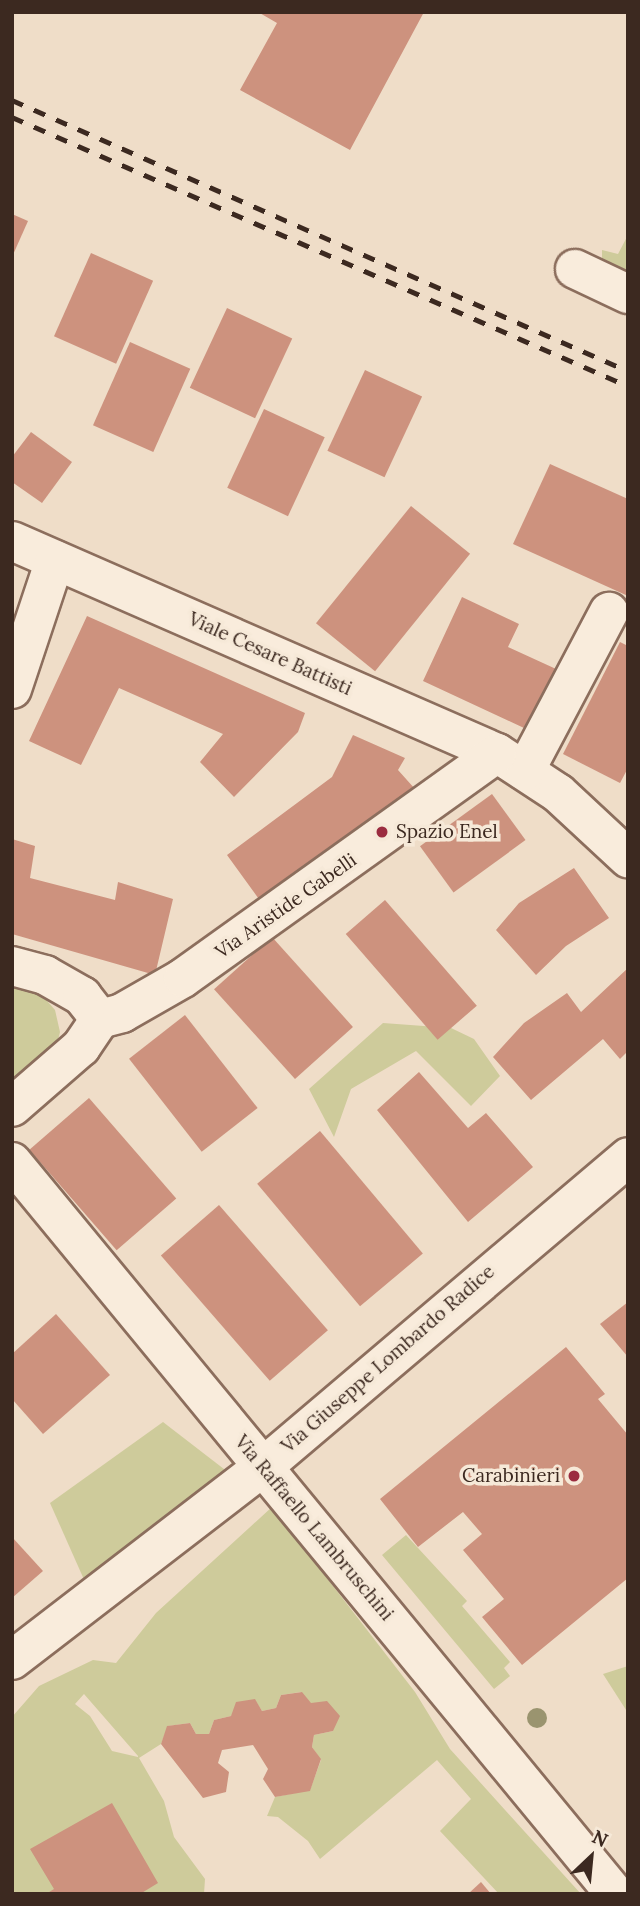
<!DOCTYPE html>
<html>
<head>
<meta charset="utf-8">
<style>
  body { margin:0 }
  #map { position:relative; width:640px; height:1906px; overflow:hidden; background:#efddc8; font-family:Lora,serif }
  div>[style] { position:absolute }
  .green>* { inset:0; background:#cecb9b }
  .building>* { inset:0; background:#cd927e; transform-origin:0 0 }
  .roads { filter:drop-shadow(2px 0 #8c6e5d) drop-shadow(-2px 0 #8c6e5d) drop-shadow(0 2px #8c6e5d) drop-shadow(0 -2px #8c6e5d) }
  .minor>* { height:38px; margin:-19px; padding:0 19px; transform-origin:19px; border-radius:19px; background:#f9ecdc }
  .rail>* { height:5px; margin-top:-2.5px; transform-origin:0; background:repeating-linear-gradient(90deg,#3c2920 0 12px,transparent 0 24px) }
  .trees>* { width:20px; height:20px; margin:-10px; border-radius:50%; background:#9a946f }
  .dots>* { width:19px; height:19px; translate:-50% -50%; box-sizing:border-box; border:4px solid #f6e9d8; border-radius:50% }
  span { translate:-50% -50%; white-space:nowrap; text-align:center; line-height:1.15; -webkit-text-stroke:7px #f6e9d8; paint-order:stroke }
  .street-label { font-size:19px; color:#3c2920 }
  .poi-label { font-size:19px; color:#3c2920 }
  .left { translate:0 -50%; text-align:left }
  .right { translate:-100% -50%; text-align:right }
  .frame { position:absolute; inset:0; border:14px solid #3c2920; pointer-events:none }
  .north { position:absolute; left:556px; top:1822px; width:70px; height:70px; -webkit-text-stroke:5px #f6e9d8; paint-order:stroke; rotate:26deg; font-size:19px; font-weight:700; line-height:28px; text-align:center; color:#3c2920 }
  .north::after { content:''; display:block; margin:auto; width:24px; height:32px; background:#3c2920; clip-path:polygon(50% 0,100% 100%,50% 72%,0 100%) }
</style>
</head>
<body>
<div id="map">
  <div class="green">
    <div style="clip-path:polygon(628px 235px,628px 277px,611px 271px,602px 260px,602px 250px,618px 254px)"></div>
    <div style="clip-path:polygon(12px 986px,41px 994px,55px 1010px,60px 1032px,57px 1044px,12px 1087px)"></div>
    <div style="clip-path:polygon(383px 1023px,451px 1028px,474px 1039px,500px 1076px,471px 1106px,416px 1051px,351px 1089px,334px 1137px,309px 1089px)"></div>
    <div style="clip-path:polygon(163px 1422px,233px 1476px,98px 1611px,50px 1503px)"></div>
    <div style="clip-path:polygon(evenodd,272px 1507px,415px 1692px,450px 1749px,581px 1894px,499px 1894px,440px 1831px,471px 1799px,437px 1760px,320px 1859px,308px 1841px,278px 1817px,267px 1816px,275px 1797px,310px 1790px,321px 1760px,312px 1747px,314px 1735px,333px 1731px,301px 1692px,281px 1695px,276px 1708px,262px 1711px,255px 1700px,231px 1716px,214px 1720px,209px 1734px,196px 1734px,190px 1723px,168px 1726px,161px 1744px,139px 1758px,164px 1801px,174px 1837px,205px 1879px,204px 1894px,12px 1894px,12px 1717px,39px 1686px,93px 1660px,116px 1663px,156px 1613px,272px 1507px,84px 1694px,138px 1756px,138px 1757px,112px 1751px,90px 1716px,75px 1704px,84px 1694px)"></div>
    <div style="clip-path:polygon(406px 1535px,467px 1601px,462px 1606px,510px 1662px,504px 1668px,510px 1676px,494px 1689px,382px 1555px)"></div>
    <div style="clip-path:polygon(628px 1666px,628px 1713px,603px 1674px)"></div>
  </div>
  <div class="building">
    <div style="clip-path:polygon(258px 12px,424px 12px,350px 150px,240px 90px,277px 23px)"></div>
    <div style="clip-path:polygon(12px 214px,28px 221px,12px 257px)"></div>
    <div style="left:91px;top:253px;width:68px;height:91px;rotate:24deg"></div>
    <div style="left:227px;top:308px;width:72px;height:88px;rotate:25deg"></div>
    <div style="left:130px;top:342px;width:66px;height:91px;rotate:24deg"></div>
    <div style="left:365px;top:370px;width:63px;height:89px;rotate:25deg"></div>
    <div style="left:264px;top:409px;width:67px;height:87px;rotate:25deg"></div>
    <div style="clip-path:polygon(31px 432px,72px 462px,42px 503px,12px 482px,12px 457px)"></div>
    <div style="clip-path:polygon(550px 464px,628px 499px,628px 596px,513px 544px)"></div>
    <div style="left:411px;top:506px;width:76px;height:151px;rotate:39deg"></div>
    <div style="clip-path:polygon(462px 597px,519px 624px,508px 647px,567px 674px,539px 735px,423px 681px)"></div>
    <div style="clip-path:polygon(87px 616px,305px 713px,298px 732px,234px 797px,200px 762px,223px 734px,119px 688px,81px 765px,29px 741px)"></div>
    <div style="clip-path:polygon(620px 642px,628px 646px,628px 768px,620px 783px,563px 754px)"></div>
    <div style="clip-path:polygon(353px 735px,405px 758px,398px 770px,415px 789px,261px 902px,227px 855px,332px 777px)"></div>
    <div style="left:492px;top:794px;width:57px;height:89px;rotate:54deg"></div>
    <div style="clip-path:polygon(12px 839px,35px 846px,30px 878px,115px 900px,118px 882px,173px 899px,155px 975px,12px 934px)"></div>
    <div style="clip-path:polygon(574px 868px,609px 918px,566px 946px,536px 975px,496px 930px,519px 903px)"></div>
    <div style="left:385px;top:900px;width:140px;height:52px;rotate:49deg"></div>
    <div style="left:272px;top:937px;width:121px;height:78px;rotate:48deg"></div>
    <div style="clip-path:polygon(628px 968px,628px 1051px,620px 1059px,603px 1039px,531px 1100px,493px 1057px,524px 1023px,567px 993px,581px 1012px)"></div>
    <div style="left:185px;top:1015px;width:118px;height:71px;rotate:52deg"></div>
    <div style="clip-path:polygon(419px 1072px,468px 1128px,486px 1113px,533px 1167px,468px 1222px,377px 1110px)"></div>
    <div style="left:89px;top:1098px;width:133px;height:79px;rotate:49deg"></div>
    <div style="left:320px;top:1131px;width:160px;height:82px;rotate:50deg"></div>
    <div style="left:219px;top:1205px;width:166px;height:77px;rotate:49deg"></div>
    <div style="clip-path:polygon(628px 1302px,628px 1357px,600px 1324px)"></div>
    <div style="clip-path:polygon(56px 1314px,110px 1375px,43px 1434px,12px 1399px,12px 1354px)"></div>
    <div style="clip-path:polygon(566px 1347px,605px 1394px,598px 1399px,628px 1435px,628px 1578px,522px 1665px,482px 1617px,504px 1599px,463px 1550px,482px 1534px,463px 1512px,418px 1547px,380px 1499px)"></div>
    <div style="clip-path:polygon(12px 1537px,43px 1571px,12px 1598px)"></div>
    <div style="clip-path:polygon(302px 1692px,311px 1703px,327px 1701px,340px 1716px,333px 1731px,314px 1735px,312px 1747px,321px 1759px,310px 1791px,275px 1797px,263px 1779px,268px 1769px,253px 1745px,222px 1750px,218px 1763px,229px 1772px,226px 1792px,203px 1798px,161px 1744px,167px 1726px,190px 1723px,196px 1734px,209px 1734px,214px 1720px,231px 1716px,236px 1702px,255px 1699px,262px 1711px,276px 1708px,281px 1695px)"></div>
    <div style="clip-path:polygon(112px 1803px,158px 1883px,140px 1894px,46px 1894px,54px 1889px,30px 1849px)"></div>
    <div style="clip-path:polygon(481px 1882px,491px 1894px,468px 1894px)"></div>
  </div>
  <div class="roads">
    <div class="minor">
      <div style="left:575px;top:269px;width:59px;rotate:25.3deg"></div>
      <div style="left:12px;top:541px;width:529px;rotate:23.61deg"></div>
      <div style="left:497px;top:753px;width:73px;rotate:33.3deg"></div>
      <div style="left:558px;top:793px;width:96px;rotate:42.9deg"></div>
      <div style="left:12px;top:689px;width:136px;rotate:-71.6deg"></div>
      <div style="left:525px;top:771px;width:180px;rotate:-62.2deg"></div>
      <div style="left:12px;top:966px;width:34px;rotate:15deg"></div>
      <div style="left:45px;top:975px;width:43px;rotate:29.6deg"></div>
      <div style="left:82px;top:996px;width:29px;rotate:52deg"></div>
      <div style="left:100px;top:1019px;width:34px;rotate:124deg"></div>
      <div style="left:81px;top:1047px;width:91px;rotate:139deg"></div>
      <div style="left:100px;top:1019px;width:23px;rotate:-15deg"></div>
      <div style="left:122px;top:1013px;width:70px;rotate:-29.8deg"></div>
      <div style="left:183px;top:978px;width:386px;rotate:-35.6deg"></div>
      <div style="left:12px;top:1162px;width:948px;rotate:50.52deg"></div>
      <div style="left:12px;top:1660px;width:317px;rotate:-37.6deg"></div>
      <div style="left:263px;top:1467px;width:479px;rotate:-40.3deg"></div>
    </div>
  </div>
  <div class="rail">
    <div style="left:12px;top:100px;width:673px;rotate:23.75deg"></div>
    <div style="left:12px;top:117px;width:672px;rotate:23.59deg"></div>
  </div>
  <div class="trees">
    <div style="left:537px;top:1718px"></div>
  </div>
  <div class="dots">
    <div style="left:382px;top:832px;background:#9b2c3f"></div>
    <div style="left:574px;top:1476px;background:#9b2c3f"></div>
  </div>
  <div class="street-label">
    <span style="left:270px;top:654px;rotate:24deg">Viale Cesare Battisti</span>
    <span style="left:286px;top:906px;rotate:-35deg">Via Aristide Gabelli</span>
    <span style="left:388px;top:1359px;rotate:-41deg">Via Giuseppe Lombardo Radice</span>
    <span style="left:314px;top:1528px;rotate:50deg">Via Raffaello Lambruschini</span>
  </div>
  <div class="poi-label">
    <span class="left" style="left:396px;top:832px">Spazio Enel</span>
    <span class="right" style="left:560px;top:1476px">Carabinieri</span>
  </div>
  <div class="frame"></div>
  <div class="north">N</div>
</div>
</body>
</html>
